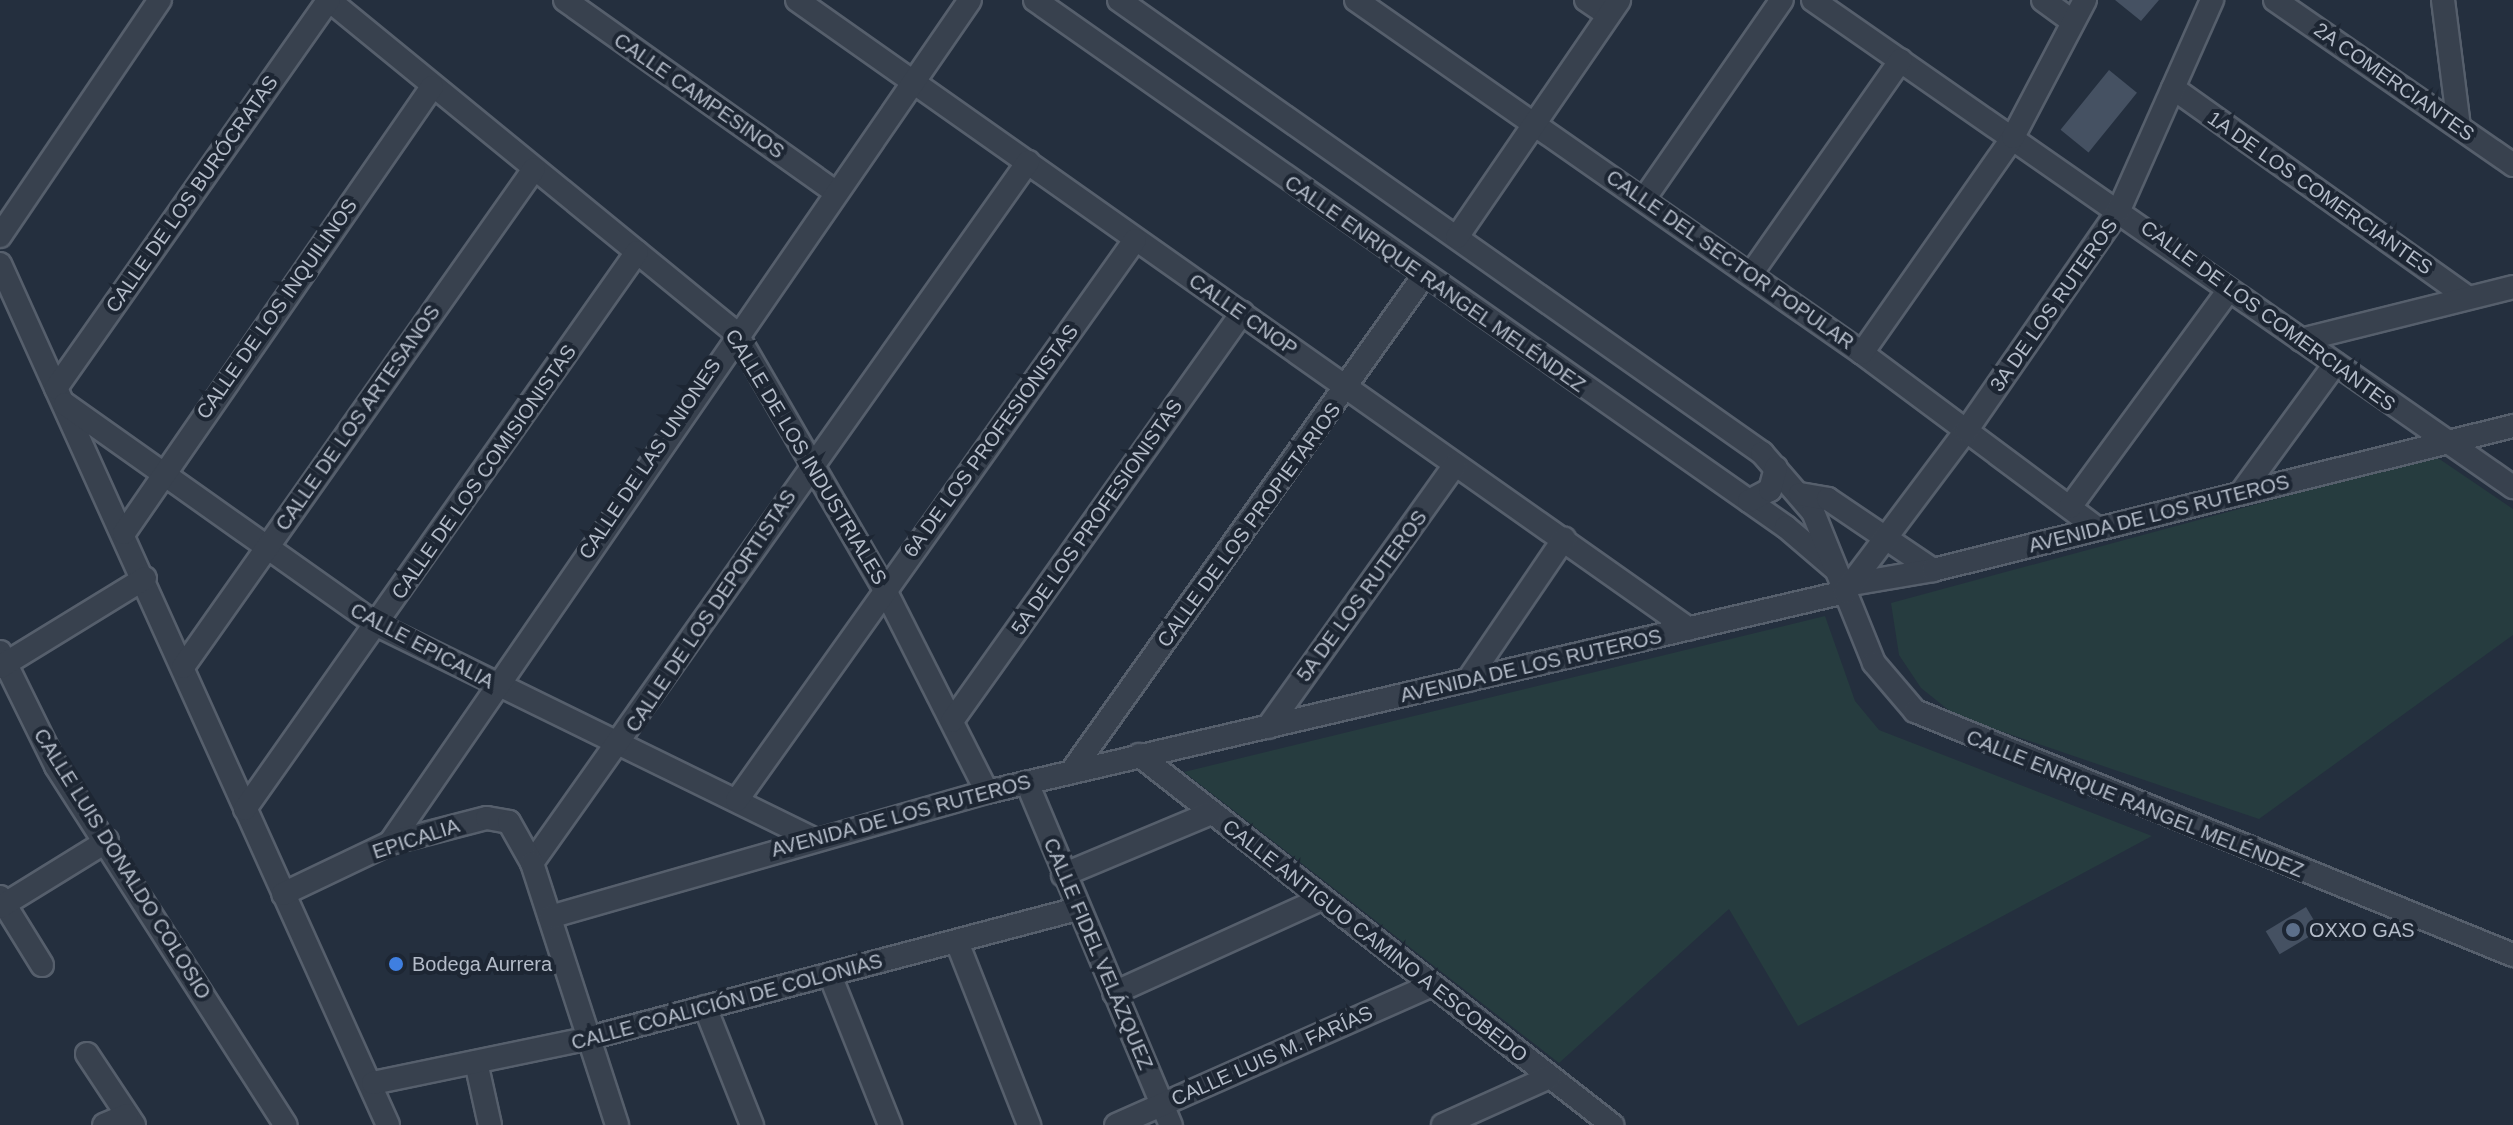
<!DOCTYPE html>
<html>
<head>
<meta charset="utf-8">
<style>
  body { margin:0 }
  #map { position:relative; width:2513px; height:1125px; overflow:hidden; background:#242f3e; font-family:Arial,sans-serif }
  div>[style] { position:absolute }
  .green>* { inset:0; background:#263c3f }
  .building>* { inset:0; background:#455162; transform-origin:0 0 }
  .roads { filter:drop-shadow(2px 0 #565f6c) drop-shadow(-2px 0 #565f6c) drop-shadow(0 2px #565f6c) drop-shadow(0 -2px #565f6c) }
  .minor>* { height:22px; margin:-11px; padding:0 11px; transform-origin:11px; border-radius:11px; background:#38414e }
  .dots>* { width:22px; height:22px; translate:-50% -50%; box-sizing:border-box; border:4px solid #1d2633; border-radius:50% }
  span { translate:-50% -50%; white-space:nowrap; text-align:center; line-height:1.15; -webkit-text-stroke:8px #1d2633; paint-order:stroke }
  .street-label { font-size:20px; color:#b4bcc9 }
  .poi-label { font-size:20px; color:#b4bcc9 }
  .left { translate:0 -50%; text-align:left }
</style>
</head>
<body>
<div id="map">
  <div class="green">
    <div style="clip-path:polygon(2435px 456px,2513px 509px,2513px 635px,2259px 819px,1956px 716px,1921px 688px,1899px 655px,1891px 603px)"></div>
    <div style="clip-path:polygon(1825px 616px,1855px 701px,1879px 730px,2152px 836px,1798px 1026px,1729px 909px,1559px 1063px,1184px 772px)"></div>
  </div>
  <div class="building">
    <div style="clip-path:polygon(2115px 0,2159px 0,2141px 21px)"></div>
    <div style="left:2109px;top:70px;width:36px;height:77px;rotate:39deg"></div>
    <div style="left:2306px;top:907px;width:27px;height:47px;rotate:59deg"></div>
  </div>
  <div class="roads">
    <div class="minor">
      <div style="left:329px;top:0;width:526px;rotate:39.29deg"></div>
      <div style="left:736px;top:333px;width:297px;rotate:59.9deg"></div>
      <div style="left:885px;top:590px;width:226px;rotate:63.2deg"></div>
      <div style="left:565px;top:0;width:330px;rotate:35.4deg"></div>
      <div style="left:797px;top:0;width:1091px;rotate:35.19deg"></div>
      <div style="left:1035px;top:0;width:917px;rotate:35.06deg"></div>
      <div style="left:1786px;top:527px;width:63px;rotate:40.5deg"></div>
      <div style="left:1119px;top:0;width:787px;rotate:35.17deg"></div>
      <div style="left:1762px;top:453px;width:78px;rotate:49.2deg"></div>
      <div style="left:1813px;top:512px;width:163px;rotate:68deg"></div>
      <div style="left:1874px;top:663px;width:63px;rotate:49.5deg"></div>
      <div style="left:1915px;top:711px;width:646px;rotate:22.2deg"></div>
      <div style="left:1356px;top:0;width:617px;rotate:34.9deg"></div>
      <div style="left:1862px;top:353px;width:294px;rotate:36.7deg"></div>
      <div style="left:1586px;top:0;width:27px;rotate:34deg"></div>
      <div style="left:1813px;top:0;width:853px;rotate:34.83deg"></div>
      <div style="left:2043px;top:0;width:37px;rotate:36deg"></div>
      <div style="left:2275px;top:0;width:290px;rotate:34.7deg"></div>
      <div style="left:2443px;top:0;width:127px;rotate:82.8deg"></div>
      <div style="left:2173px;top:88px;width:362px;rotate:35.4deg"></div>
      <div style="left:1644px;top:199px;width:242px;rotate:-55.3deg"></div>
      <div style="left:0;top:236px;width:285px;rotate:-55.9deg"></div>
      <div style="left:1457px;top:237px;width:287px;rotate:-55.6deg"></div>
      <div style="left:0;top:264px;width:944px;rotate:65.74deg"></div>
      <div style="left:1751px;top:274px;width:261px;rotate:-55deg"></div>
      <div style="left:2301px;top:340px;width:219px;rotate:-14deg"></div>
      <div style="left:1862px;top:353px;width:264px;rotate:-55deg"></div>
      <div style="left:2013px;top:137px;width:155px;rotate:-62.3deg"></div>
      <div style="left:56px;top:388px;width:474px;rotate:-54.9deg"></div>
      <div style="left:65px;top:404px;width:382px;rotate:35.3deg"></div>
      <div style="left:377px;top:625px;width:484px;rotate:26.1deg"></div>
      <div style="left:2241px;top:493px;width:160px;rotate:-53.9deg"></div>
      <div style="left:1800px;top:494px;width:28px;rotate:10deg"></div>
      <div style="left:1828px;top:499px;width:127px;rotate:34.1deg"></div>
      <div style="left:1749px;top:501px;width:24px;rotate:-28deg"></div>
      <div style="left:1770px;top:490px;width:23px;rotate:-75deg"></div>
      <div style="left:2070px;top:507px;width:269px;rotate:-53.8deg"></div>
      <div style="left:124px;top:533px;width:542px;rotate:-55.37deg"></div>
      <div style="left:1852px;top:584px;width:82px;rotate:-9.8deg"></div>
      <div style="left:1933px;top:570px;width:598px;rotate:-13.94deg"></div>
      <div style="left:0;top:652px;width:127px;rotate:63.8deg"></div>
      <div style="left:56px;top:766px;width:426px;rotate:57.4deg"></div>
      <div style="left:0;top:667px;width:170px;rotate:-31.5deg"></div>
      <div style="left:183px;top:667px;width:609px;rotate:-54.82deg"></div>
      <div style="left:1468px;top:680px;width:171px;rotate:-55.8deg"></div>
      <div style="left:952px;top:721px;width:501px;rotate:-54.6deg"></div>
      <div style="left:1268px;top:727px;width:322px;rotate:-54.5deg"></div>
      <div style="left:1139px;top:755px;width:601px;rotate:38.03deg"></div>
      <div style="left:1072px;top:771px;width:606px;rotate:-54.61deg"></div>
      <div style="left:1027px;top:783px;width:371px;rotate:67.2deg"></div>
      <div style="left:737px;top:800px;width:687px;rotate:-54.6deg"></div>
      <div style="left:245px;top:809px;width:681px;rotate:-54.86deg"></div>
      <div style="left:390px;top:843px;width:1023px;rotate:-55.47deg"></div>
      <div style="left:532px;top:863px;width:859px;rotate:-54.72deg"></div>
      <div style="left:1063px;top:875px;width:160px;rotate:-22.7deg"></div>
      <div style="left:283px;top:894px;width:119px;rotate:-25.5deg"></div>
      <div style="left:390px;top:843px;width:100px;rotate:-14.5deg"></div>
      <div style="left:487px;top:818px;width:22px;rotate:10deg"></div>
      <div style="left:509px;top:822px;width:47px;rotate:60.7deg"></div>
      <div style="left:532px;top:863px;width:275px;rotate:72deg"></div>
      <div style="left:0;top:897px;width:80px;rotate:58.3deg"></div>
      <div style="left:0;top:907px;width:126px;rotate:-31.7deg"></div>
      <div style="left:550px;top:917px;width:455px;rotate:-16deg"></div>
      <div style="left:987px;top:792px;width:881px;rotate:-13.12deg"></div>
      <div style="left:1845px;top:592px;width:201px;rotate:-53.1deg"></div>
      <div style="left:1966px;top:431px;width:269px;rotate:-55.3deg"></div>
      <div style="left:2119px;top:210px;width:230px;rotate:-66.1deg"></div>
      <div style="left:957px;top:942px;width:197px;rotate:68.5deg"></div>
      <div style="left:830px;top:975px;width:162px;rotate:68.2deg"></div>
      <div style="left:1114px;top:993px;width:225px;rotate:-24.4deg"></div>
      <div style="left:705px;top:1007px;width:127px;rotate:68.3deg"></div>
      <div style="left:87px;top:1054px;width:85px;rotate:56.5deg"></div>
      <div style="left:476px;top:1062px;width:65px;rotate:77.5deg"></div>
      <div style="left:373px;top:1083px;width:217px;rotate:-11.7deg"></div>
      <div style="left:585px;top:1039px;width:509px;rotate:-14.8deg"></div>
      <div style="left:104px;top:1125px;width:25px;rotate:-23deg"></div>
      <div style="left:1116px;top:1125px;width:341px;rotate:-23.9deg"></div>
      <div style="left:1443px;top:1125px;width:117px;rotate:-24.2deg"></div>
    </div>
  </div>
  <div class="dots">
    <div style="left:2293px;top:930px;background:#5c6f8a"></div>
    <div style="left:396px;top:964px;background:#3f7fe0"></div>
  </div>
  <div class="street-label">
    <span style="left:2394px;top:82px;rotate:35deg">2A COMERCIANTES</span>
    <span style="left:699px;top:96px;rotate:35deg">CALLE CAMPESINOS</span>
    <span style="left:2320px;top:193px;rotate:35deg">1A DE LOS COMERCIANTES</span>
    <span style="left:192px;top:194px;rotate:-55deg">CALLE DE LOS BURÓCRATAS</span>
    <span style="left:1730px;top:260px;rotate:35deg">CALLE DEL SECTOR POPULAR</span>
    <span style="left:1435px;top:284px;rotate:35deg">CALLE ENRIQUE RANGEL MELÉNDEZ</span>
    <span style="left:2054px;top:305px;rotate:-55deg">3A DE LOS RUTEROS</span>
    <span style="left:277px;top:309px;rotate:-55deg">CALLE DE LOS INQUILINOS</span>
    <span style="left:1243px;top:315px;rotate:35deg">CALLE CNOP</span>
    <span style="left:2268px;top:316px;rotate:36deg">CALLE DE LOS COMERCIANTES</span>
    <span style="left:358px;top:418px;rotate:-55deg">CALLE DE LOS ARTESANOS</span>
    <span style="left:991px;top:441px;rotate:-54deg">6A DE LOS PROFESIONISTAS</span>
    <span style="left:806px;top:457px;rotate:59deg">CALLE DE LOS INDUSTRIALES</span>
    <span style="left:650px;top:459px;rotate:-56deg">CALLE DE LAS UNIONES</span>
    <span style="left:484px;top:472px;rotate:-55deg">CALLE DE LOS COMISIONISTAS</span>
    <span style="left:2159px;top:514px;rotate:-14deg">AVENIDA DE LOS RUTEROS</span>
    <span style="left:1097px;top:517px;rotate:-55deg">5A DE LOS PROFESIONISTAS</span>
    <span style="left:1249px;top:525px;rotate:-54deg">CALLE DE LOS PROPIETARIOS</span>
    <span style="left:1362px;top:596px;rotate:-54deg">5A DE LOS RUTEROS</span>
    <span style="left:711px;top:611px;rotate:-56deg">CALLE DE LOS DEPORTISTAS</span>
    <span style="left:422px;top:646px;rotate:28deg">CALLE EPICALIA</span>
    <span style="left:1531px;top:666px;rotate:-13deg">AVENIDA DE LOS RUTEROS</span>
    <span style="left:2135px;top:804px;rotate:22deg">CALLE ENRIQUE RANGEL MELÉNDEZ</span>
    <span style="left:901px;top:816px;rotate:-15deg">AVENIDA DE LOS RUTEROS</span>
    <span style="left:416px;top:839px;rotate:-18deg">EPICALIA</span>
    <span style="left:122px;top:864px;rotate:58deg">CALLE LUIS DONALDO COLOSIO</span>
    <span style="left:1375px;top:941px;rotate:38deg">CALLE ANTIGUO CAMINO A ESCOBEDO</span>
    <span style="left:1098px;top:954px;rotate:67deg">CALLE FIDEL VELÁZQUEZ</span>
    <span style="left:727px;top:1002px;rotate:-15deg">CALLE COALICIÓN DE COLONIAS</span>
    <span style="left:1272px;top:1056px;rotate:-24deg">CALLE LUIS M. FARÍAS</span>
  </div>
  <div class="poi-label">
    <span class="left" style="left:2309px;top:930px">OXXO GAS</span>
    <span class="left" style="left:412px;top:964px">Bodega Aurrera</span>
  </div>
</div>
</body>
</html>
